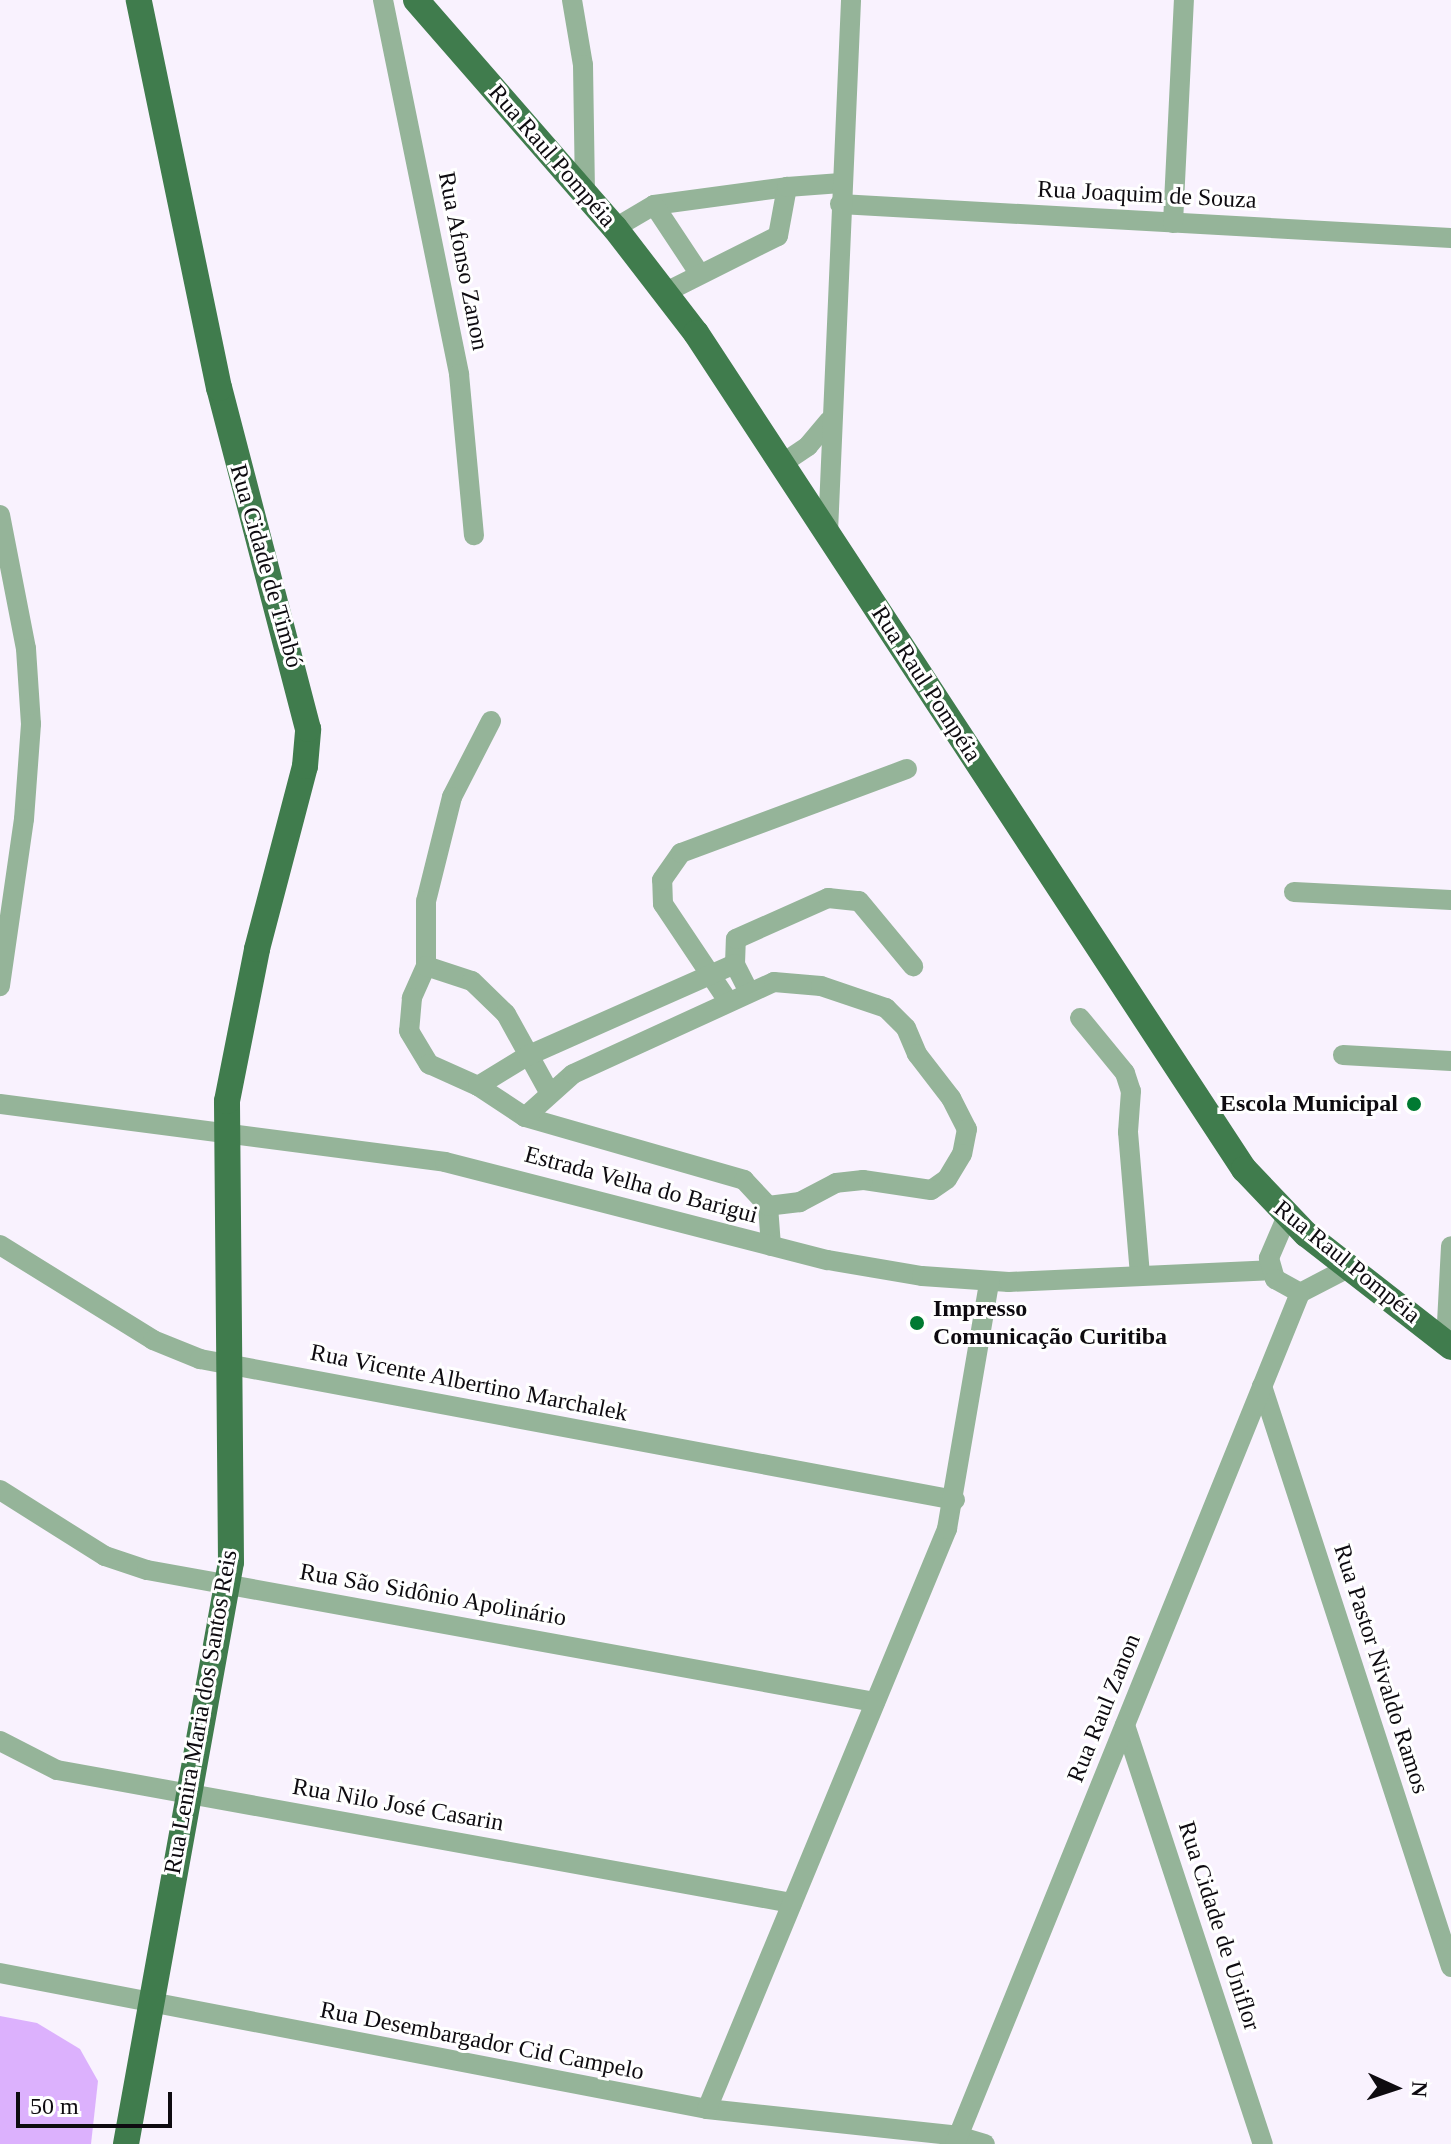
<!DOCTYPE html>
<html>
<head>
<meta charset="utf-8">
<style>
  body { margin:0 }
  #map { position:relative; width:1451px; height:2144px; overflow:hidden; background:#f9f2fe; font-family:"Times New Roman",serif }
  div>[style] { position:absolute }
  .forest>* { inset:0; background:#dcb1fd }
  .minor>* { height:20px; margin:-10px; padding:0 10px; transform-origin:10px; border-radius:10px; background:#95b499 }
  .major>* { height:26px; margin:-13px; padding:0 13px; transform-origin:13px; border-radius:13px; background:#407c4d }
  .dots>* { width:22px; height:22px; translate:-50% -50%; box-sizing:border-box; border:4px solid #fff; border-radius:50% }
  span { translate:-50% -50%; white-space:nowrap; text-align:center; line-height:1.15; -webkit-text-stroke:6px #fff; paint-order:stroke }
  .street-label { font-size:24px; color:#0e0b10 }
  .poi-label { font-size:24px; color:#0e0b10; font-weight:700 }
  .right { translate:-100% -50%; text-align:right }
  .left { translate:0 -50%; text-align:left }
  .north { position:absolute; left:1355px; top:2048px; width:80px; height:80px; -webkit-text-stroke:6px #fff; paint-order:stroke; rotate:93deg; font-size:22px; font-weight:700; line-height:32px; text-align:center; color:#0e0b10 }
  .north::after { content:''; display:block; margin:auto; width:28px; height:36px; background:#0e0b10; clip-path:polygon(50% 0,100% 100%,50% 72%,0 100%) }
  .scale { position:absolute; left:16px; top:2092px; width:156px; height:36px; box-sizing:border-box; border:4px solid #0e0b10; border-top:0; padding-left:10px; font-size:24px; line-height:28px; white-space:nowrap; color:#0e0b10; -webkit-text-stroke:6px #fff; paint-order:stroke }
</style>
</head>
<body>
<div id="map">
  <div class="forest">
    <div style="clip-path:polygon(0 2016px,37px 2023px,80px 2049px,98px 2081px,91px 2144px,0 2144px)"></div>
  </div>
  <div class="minor">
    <div style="left:383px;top:0;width:382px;rotate:78.5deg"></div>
    <div style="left:459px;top:374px;width:162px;rotate:84.7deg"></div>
    <div style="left:572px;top:0;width:66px;rotate:80.4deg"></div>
    <div style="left:583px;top:65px;width:129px;rotate:89.1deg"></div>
    <div style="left:840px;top:204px;width:612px;rotate:3.19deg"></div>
    <div style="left:654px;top:205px;width:134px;rotate:-7.7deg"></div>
    <div style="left:1173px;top:223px;width:223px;rotate:-87.2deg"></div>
    <div style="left:615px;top:228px;width:45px;rotate:-30.5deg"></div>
    <div style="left:654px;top:205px;width:82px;rotate:56.5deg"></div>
    <div style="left:666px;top:292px;width:125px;rotate:-26.6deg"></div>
    <div style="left:778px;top:236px;width:50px;rotate:-79.6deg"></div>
    <div style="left:787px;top:187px;width:54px;rotate:-4.2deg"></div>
    <div style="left:783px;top:463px;width:30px;rotate:-34deg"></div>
    <div style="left:808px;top:446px;width:33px;rotate:-50deg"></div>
    <div style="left:0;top:515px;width:136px;rotate:79deg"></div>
    <div style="left:26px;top:649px;width:75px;rotate:86.2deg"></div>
    <div style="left:31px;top:724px;width:95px;rotate:94.2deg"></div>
    <div style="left:24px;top:819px;width:169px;rotate:98.2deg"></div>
    <div style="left:828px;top:532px;width:532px;rotate:-87.52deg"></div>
    <div style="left:491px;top:721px;width:85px;rotate:117.2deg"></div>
    <div style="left:452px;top:797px;width:107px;rotate:104deg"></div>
    <div style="left:426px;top:901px;width:65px;rotate:90deg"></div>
    <div style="left:426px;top:966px;width:35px;rotate:114deg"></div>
    <div style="left:412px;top:998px;width:33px;rotate:95deg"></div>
    <div style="left:409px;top:1031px;width:39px;rotate:59deg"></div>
    <div style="left:429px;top:1064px;width:54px;rotate:24.2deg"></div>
    <div style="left:478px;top:1086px;width:56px;rotate:33.4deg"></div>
    <div style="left:525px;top:1117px;width:228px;rotate:16deg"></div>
    <div style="left:744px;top:1180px;width:35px;rotate:47deg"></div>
    <div style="left:768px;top:1206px;width:40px;rotate:85.7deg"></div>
    <div style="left:1294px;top:892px;width:157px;rotate:2.9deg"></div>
    <div style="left:426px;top:966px;width:48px;rotate:18.1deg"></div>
    <div style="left:472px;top:981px;width:47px;rotate:44.1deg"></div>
    <div style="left:506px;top:1014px;width:89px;rotate:61.1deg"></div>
    <div style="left:749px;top:992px;width:31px;rotate:-117deg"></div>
    <div style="left:735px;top:964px;width:25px;rotate:-88deg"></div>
    <div style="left:736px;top:939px;width:101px;rotate:-24deg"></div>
    <div style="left:828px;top:898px;width:31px;rotate:6deg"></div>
    <div style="left:859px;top:901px;width:85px;rotate:50.3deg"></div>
    <div style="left:728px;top:1001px;width:117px;rotate:-123.8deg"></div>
    <div style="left:663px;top:904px;width:24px;rotate:-92deg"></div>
    <div style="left:662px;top:880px;width:33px;rotate:-55deg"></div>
    <div style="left:681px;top:853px;width:241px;rotate:-20.4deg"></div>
    <div style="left:1080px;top:1018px;width:71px;rotate:50.7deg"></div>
    <div style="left:1125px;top:1073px;width:19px;rotate:72deg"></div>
    <div style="left:1131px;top:1091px;width:41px;rotate:94.2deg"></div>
    <div style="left:1128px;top:1132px;width:144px;rotate:85.2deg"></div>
    <div style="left:1343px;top:1055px;width:108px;rotate:3.2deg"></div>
    <div style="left:478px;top:1086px;width:57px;rotate:-31.5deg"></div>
    <div style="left:527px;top:1056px;width:227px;rotate:-23.9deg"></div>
    <div style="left:0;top:1104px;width:449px;rotate:7.4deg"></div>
    <div style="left:445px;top:1162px;width:395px;rotate:14.4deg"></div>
    <div style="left:828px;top:1260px;width:95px;rotate:9.7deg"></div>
    <div style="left:922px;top:1276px;width:87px;rotate:3.9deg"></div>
    <div style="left:1009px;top:1282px;width:261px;rotate:-2.6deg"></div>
    <div style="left:525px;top:1117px;width:64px;rotate:-41.9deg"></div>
    <div style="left:573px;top:1074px;width:221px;rotate:-24.6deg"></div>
    <div style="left:774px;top:982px;width:47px;rotate:4.9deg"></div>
    <div style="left:821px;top:986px;width:69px;rotate:18.7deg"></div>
    <div style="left:886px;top:1008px;width:28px;rotate:45deg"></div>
    <div style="left:906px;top:1028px;width:28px;rotate:67deg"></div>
    <div style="left:917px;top:1054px;width:56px;rotate:52.3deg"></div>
    <div style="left:951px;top:1098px;width:35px;rotate:63deg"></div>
    <div style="left:967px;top:1129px;width:25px;rotate:101deg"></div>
    <div style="left:962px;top:1154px;width:29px;rotate:121deg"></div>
    <div style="left:947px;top:1179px;width:19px;rotate:145deg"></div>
    <div style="left:931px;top:1190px;width:69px;rotate:-171.6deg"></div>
    <div style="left:863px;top:1180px;width:27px;rotate:174deg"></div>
    <div style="left:836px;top:1183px;width:41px;rotate:152.2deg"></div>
    <div style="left:800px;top:1202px;width:32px;rotate:173deg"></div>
    <div style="left:1287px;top:1216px;width:46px;rotate:113.2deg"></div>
    <div style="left:1269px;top:1258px;width:22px;rotate:74deg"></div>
    <div style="left:1275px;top:1279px;width:29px;rotate:29deg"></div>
    <div style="left:1300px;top:1293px;width:54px;rotate:-27.5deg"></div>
    <div style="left:0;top:1245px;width:180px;rotate:31.8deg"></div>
    <div style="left:153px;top:1340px;width:51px;rotate:22deg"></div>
    <div style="left:200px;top:1359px;width:768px;rotate:10.58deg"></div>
    <div style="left:1446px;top:1342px;width:96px;rotate:-87deg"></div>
    <div style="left:1262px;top:1386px;width:611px;rotate:71.98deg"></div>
    <div style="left:0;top:1490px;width:124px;rotate:32.2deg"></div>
    <div style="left:105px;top:1556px;width:44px;rotate:18.4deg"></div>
    <div style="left:147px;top:1570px;width:740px;rotate:10.28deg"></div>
    <div style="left:1125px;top:1725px;width:441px;rotate:71.8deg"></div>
    <div style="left:0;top:1741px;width:64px;rotate:27deg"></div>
    <div style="left:57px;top:1770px;width:747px;rotate:10.26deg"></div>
    <div style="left:0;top:1973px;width:720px;rotate:10.89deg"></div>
    <div style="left:707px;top:2109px;width:252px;rotate:6.1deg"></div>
    <div style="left:958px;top:2136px;width:28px;rotate:17deg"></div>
    <div style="left:707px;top:2109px;width:628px;rotate:-67.52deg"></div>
    <div style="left:947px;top:1529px;width:251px;rotate:-80.3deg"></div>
    <div style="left:955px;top:2144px;width:918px;rotate:-67.93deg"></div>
  </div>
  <div class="major">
    <div style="left:416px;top:0;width:303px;rotate:48.9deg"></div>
    <div style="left:615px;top:228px;width:133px;rotate:52.4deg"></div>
    <div style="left:696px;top:333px;width:1000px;rotate:56.76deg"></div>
    <div style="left:1244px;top:1169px;width:90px;rotate:46.4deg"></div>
    <div style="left:1306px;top:1234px;width:184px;rotate:37.9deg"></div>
    <div style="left:126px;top:2144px;width:591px;rotate:-79.77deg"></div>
    <div style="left:231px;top:1562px;width:461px;rotate:-90.5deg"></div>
    <div style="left:227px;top:1101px;width:155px;rotate:-78.8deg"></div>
    <div style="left:257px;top:949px;width:189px;rotate:-75.3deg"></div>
    <div style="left:305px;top:766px;width:37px;rotate:-85deg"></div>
    <div style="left:308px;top:729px;width:352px;rotate:-104.6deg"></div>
    <div style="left:219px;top:388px;width:396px;rotate:-101.7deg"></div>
  </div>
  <div class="dots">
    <div style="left:1414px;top:1104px;background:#007a32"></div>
    <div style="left:917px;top:1323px;background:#007a32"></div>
  </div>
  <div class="street-label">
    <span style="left:552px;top:156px;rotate:49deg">Rua Raul Pompéia</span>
    <span style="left:1147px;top:195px;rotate:3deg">Rua Joaquim de Souza</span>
    <span style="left:463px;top:261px;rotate:79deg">Rua Afonso Zanon</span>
    <span style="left:266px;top:566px;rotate:74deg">Rua Cidade de Timbó</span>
    <span style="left:926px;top:684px;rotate:57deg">Rua Raul Pompéia</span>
    <span style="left:641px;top:1185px;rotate:15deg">Estrada Velha do Barigui</span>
    <span style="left:1347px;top:1262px;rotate:39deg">Rua Raul Pompéia</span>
    <span style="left:469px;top:1383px;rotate:11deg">Rua Vicente Albertino Marchalek</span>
    <span style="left:433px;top:1595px;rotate:10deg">Rua São Sidônio Apolinário</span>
    <span style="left:1381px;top:1669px;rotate:72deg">Rua Pastor Nivaldo Ramos</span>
    <span style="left:1104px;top:1708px;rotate:-68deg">Rua Raul Zanon</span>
    <span style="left:201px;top:1712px;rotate:-80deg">Rua Lenira Maria dos Santos Reis</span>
    <span style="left:398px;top:1805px;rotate:10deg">Rua Nilo José Casarin</span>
    <span style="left:1219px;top:1926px;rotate:72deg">Rua Cidade de Uniflor</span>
    <span style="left:482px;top:2041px;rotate:11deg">Rua Desembargador Cid Campelo</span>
  </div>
  <div class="poi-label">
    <span class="right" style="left:1398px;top:1104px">Escola Municipal</span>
    <span class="left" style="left:933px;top:1323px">Impresso<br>Comunicação Curitiba</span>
  </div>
  <div class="north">N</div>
  <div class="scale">50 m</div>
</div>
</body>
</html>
